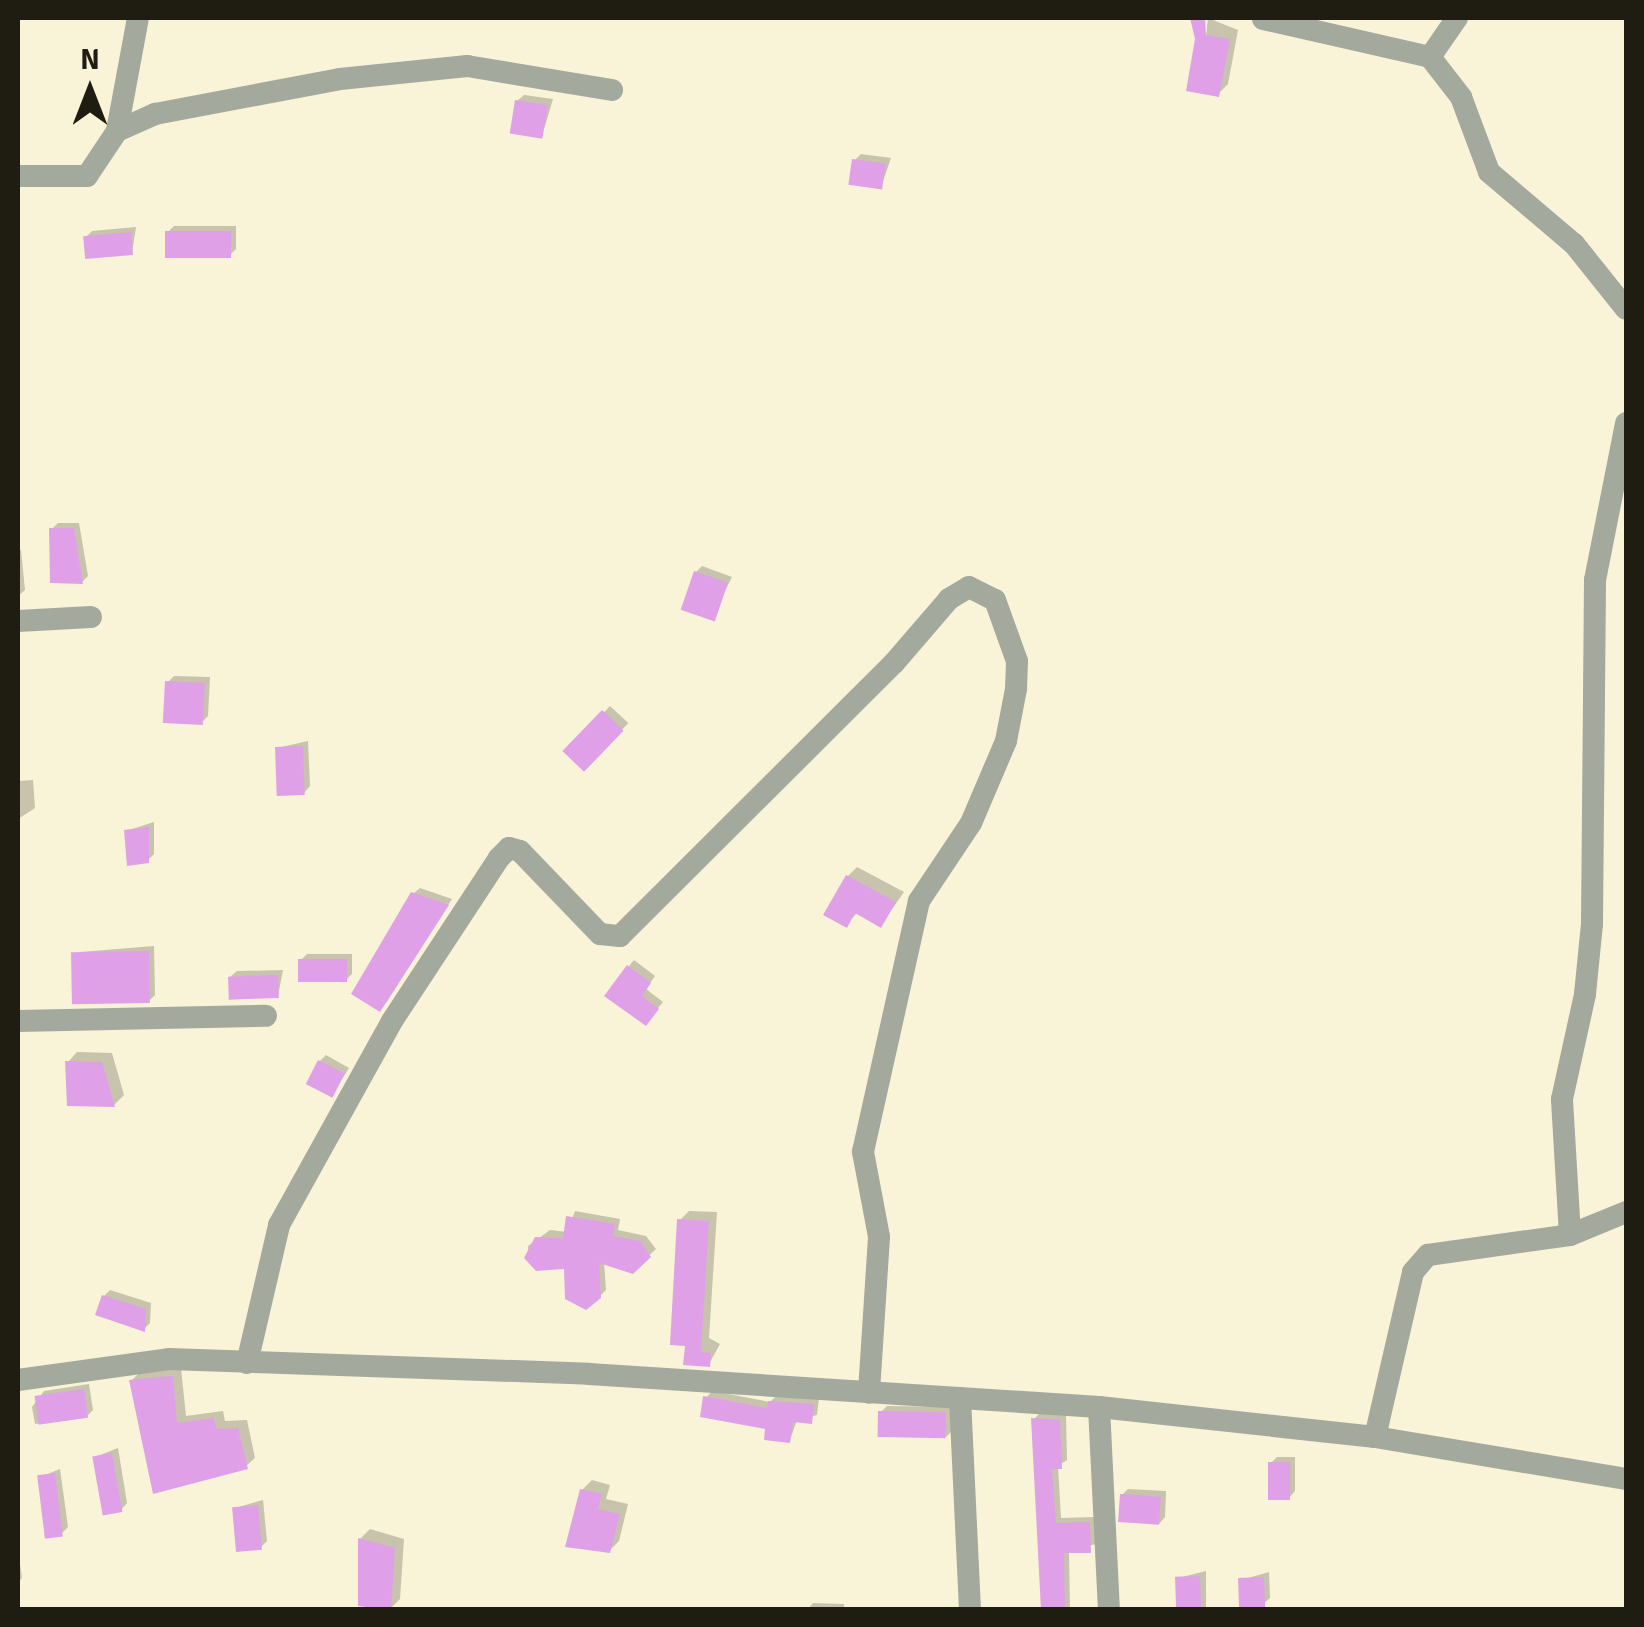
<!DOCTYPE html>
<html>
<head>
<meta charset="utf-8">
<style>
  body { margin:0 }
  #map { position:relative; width:1644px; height:1627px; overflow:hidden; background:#f9f4d7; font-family:Signika,sans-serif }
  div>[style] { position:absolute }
  .shadow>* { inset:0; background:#0003; transform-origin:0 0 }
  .building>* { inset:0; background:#e0a0e7; transform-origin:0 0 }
  .street>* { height:22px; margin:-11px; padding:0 11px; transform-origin:11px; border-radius:11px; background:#a4a99e }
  span { translate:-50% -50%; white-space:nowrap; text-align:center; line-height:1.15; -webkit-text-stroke:9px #f9f4d7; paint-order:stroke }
  .frame { position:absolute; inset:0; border:20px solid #1f1d12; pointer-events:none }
  .north { position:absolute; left:40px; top:40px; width:100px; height:100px; -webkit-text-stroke:8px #f9f4d7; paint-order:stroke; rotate:0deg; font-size:28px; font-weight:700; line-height:40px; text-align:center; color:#1f1d12 }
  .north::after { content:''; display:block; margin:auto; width:35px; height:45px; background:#1f1d12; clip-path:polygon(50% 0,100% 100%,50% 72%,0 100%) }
</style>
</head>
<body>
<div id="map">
  <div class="shadow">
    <div style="clip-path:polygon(1193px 18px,1203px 18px,1206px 37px,1208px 18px,1238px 30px,1228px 84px,1218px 94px)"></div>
    <div style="clip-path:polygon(524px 95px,553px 99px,542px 136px,517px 101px)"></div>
    <div style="clip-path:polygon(861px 154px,891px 158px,881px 187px,855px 160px)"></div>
    <div style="clip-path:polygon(174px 226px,236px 226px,236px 249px,230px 255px,168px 232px)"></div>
    <div style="clip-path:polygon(136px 227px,132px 253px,86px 237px,92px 231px)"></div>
    <div style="clip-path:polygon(58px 523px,79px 523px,88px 576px,82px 582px,52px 529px)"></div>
    <div style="clip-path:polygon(21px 550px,25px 590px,18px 596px,18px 551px)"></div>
    <div style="clip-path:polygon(702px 566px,732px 577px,712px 617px,696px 572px)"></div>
    <div style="clip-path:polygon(174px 676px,210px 677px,208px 716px,202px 722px,168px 682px)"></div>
    <div style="left:610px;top:706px;width:25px;height:63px;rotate:43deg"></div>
    <div style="clip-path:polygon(308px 741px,310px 786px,304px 793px,277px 748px)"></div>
    <div style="clip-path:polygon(33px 780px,35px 808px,18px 819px,18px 781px)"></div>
    <div style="clip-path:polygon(154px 822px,154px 854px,148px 860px,126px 831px)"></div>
    <div style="clip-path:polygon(857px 867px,904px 892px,881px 925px,858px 912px,846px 925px,848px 876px)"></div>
    <div style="clip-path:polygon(420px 888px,452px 899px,386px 1003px,413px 894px)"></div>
    <div style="clip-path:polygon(154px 946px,155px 995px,149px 1001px,74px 958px,80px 952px)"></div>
    <div style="clip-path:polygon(307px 954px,352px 954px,352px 974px,346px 980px,300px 961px)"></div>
    <div style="clip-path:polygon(634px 960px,655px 976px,646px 989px,663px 1002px,646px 1023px,629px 966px)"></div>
    <div style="clip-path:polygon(283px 970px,278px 996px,230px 977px,237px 971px)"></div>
    <div style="clip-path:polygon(77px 1052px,112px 1053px,124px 1095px,114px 1105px,68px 1062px)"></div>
    <div style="clip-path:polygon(326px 1055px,349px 1068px,332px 1095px,320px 1061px)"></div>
    <div style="clip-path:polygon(575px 1211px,620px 1219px,618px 1230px,646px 1236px,656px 1249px,632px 1271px,604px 1262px,606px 1290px,599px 1297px,566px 1266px,529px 1262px,528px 1246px,550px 1230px,567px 1232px)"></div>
    <div style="clip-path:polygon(689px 1211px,717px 1212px,709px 1338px,720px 1344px,709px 1364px,688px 1344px,680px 1220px)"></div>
    <div style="clip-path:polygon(110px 1290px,151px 1303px,150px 1323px,144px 1329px,104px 1296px)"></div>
    <div style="clip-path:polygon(181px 1368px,186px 1416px,223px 1411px,225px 1421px,247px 1420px,255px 1458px,246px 1466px,155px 1491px,131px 1381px,140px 1372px)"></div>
    <div style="clip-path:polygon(89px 1384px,93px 1410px,87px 1416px,35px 1424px,32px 1407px,44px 1391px)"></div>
    <div style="clip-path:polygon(712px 1391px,770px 1402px,776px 1396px,819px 1398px,817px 1415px,797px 1420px,790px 1440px,706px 1398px)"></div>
    <div style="clip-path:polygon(887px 1406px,951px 1407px,952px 1431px,946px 1437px,881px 1412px)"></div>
    <div style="clip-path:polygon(1040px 1413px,1066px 1414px,1067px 1460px,1058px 1466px,1061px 1518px,1095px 1517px,1096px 1544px,1069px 1551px,1070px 1610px,1043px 1610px,1034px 1419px)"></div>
    <div style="clip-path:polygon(118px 1448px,127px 1503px,121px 1510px,95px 1457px)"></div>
    <div style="clip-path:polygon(1277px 1457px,1295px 1457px,1295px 1491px,1289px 1498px,1270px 1464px)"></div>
    <div style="clip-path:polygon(60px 1469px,68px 1527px,62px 1533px,40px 1477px)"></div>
    <div style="clip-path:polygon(592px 1480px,610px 1485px,606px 1499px,628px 1504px,619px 1541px,609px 1551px,582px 1490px)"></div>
    <div style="clip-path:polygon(1128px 1489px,1166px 1491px,1165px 1517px,1159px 1524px,1122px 1495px)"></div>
    <div style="clip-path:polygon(263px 1500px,267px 1541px,261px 1547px,235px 1508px)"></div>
    <div style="clip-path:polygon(370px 1529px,404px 1539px,400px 1599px,390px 1609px,361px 1603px,360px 1539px)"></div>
    <div style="clip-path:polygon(18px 1550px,22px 1578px,18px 1583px)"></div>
    <div style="clip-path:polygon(1206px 1571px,1206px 1608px,1178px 1610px,1178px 1578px)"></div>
    <div style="clip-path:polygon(1269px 1572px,1270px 1598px,1263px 1604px,1241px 1580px)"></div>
    <div style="clip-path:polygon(813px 1603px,844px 1604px,844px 1610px,807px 1610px)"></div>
  </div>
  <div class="building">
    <div style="clip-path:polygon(1190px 18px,1205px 18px,1206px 35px,1230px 39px,1219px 97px,1186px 91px,1195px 39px)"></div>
    <div style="left:515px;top:100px;width:33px;height:34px;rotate:9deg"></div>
    <div style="left:852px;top:159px;width:34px;height:26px;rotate:8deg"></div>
    <div style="left:165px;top:231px;width:66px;height:27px"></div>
    <div style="left:131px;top:232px;width:23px;height:48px;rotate:85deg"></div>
    <div style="clip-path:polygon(49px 528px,74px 528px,83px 584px,50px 583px)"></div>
    <div style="left:694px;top:571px;width:36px;height:41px;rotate:19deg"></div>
    <div style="left:165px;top:681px;width:40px;height:42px;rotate:3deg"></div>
    <div style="left:602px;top:710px;width:30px;height:57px;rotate:44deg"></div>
    <div style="left:303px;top:746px;width:49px;height:28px;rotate:88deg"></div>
    <div style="clip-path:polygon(149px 827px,149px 863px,127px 866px,124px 830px)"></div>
    <div style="clip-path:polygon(846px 875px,896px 902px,881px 928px,855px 913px,847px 928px,823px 915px)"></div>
    <div style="clip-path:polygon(411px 892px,449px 905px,380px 1012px,351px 994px)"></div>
    <div style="left:149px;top:951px;width:52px;height:78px;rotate:89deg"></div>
    <div style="left:347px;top:959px;width:23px;height:49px;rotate:90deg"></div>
    <div style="clip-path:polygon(627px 965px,651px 983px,642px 996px,659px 1009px,646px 1026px,604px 996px)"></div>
    <div style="left:278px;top:975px;width:23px;height:50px;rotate:88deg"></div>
    <div style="left:318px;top:1060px;width:30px;height:27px;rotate:27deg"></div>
    <div style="clip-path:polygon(65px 1061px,102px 1062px,115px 1107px,67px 1106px)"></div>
    <div style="clip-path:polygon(566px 1216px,615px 1224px,613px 1236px,640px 1241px,651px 1257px,633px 1274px,599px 1263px,601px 1298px,586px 1310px,565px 1299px,564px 1269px,536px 1271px,524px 1258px,535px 1237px,563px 1238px)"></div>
    <div style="clip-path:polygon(677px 1219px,709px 1221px,701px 1352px,711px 1353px,710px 1367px,683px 1365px,685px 1346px,670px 1345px)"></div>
    <div style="clip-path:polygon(102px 1295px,146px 1309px,145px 1332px,95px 1315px)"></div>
    <div style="clip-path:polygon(173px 1376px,177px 1423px,214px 1418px,216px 1429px,238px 1428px,248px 1469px,153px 1494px,129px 1380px)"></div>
    <div style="left:84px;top:1389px;width:29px;height:50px;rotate:82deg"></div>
    <div style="clip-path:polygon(703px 1396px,767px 1408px,768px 1401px,814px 1404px,812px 1424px,793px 1422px,790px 1443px,764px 1440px,765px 1429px,700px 1417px)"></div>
    <div style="left:878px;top:1411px;width:68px;height:26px;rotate:1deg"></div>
    <div style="clip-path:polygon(1031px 1418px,1060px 1420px,1062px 1469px,1052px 1469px,1056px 1523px,1090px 1522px,1091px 1553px,1064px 1553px,1065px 1610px,1041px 1610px)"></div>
    <div style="left:112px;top:1453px;width:60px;height:20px;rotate:80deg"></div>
    <div style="left:1290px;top:1462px;width:38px;height:22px;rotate:90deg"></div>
    <div style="left:55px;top:1473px;width:64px;height:18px;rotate:83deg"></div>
    <div style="clip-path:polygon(580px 1489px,602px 1494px,598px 1509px,620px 1514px,610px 1553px,565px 1547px)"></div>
    <div style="left:1120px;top:1494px;width:41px;height:28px;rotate:4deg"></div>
    <div style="left:258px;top:1505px;width:45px;height:26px;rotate:85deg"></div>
    <div style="clip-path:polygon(358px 1538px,395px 1548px,391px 1610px,358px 1606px)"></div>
    <div style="left:1200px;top:1576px;width:34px;height:25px;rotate:88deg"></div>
    <div style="left:1264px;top:1577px;width:30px;height:26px;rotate:88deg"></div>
  </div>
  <div class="street">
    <div style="left:1263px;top:19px;width:171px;rotate:12.8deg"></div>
    <div style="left:1430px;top:57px;width:51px;rotate:52.2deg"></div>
    <div style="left:1461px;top:97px;width:80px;rotate:69.5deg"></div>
    <div style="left:1489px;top:172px;width:111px;rotate:40.3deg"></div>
    <div style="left:1574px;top:244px;width:83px;rotate:51.3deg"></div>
    <div style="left:1430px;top:57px;width:47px;rotate:-55.3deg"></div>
    <div style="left:117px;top:131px;width:115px;rotate:-79.5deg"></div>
    <div style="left:18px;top:176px;width:69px"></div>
    <div style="left:87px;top:176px;width:54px;rotate:-56.3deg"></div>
    <div style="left:117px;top:131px;width:42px;rotate:-24.1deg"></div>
    <div style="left:155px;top:114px;width:188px;rotate:-10.7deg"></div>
    <div style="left:340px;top:79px;width:128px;rotate:-5.8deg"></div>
    <div style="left:467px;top:66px;width:147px;rotate:9.4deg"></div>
    <div style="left:18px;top:621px;width:73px;rotate:-3.1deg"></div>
    <div style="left:18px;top:1021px;width:248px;rotate:-1.2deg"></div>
    <div style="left:1570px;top:1235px;width:136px;rotate:-93.4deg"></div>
    <div style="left:1562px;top:1099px;width:107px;rotate:-77.6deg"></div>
    <div style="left:1585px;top:994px;width:70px;rotate:-84.3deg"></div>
    <div style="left:1592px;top:924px;width:344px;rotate:-89.5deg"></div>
    <div style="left:1595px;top:580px;width:160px;rotate:-78.8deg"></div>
    <div style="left:247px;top:1363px;width:142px;rotate:-76.9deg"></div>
    <div style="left:279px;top:1225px;width:233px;rotate:-61deg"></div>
    <div style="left:392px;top:1021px;width:195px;rotate:-56.7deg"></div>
    <div style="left:499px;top:858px;width:14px;rotate:-45deg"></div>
    <div style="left:509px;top:848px;width:11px;rotate:15deg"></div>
    <div style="left:520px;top:851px;width:115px;rotate:46.1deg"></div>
    <div style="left:600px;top:934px;width:20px;rotate:6deg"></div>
    <div style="left:620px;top:936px;width:387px;rotate:-44.9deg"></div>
    <div style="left:894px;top:663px;width:84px;rotate:-49.3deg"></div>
    <div style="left:949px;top:599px;width:23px;rotate:-31deg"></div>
    <div style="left:969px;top:587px;width:29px;rotate:27deg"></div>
    <div style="left:995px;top:600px;width:65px;rotate:70.2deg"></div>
    <div style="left:1017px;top:661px;width:28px;rotate:92deg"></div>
    <div style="left:1016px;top:689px;width:53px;rotate:100.9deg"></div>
    <div style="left:1006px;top:741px;width:89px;rotate:113.1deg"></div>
    <div style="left:971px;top:823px;width:94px;rotate:123.7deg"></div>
    <div style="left:919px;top:901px;width:257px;rotate:102.6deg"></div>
    <div style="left:863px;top:1152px;width:86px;rotate:79.3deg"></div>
    <div style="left:879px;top:1237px;width:156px;rotate:93.7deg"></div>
    <div style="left:18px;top:1380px;width:152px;rotate:-7.9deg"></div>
    <div style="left:169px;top:1359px;width:420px;rotate:2deg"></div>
    <div style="left:589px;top:1374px;width:511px;rotate:3.7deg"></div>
    <div style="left:1099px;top:1407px;width:278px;rotate:6.2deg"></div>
    <div style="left:1375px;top:1437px;width:254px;rotate:9.5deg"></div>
    <div style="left:960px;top:1398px;width:212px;rotate:87.3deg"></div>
    <div style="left:1099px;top:1407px;width:202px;rotate:87.2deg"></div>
    <div style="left:1375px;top:1437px;width:169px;rotate:-77deg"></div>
    <div style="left:1413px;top:1272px;width:23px;rotate:-49deg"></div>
    <div style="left:1428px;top:1255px;width:143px;rotate:-8deg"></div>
    <div style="left:1570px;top:1235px;width:61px;rotate:-22.3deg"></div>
  </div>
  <div class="frame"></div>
  <div class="north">N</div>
</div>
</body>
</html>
